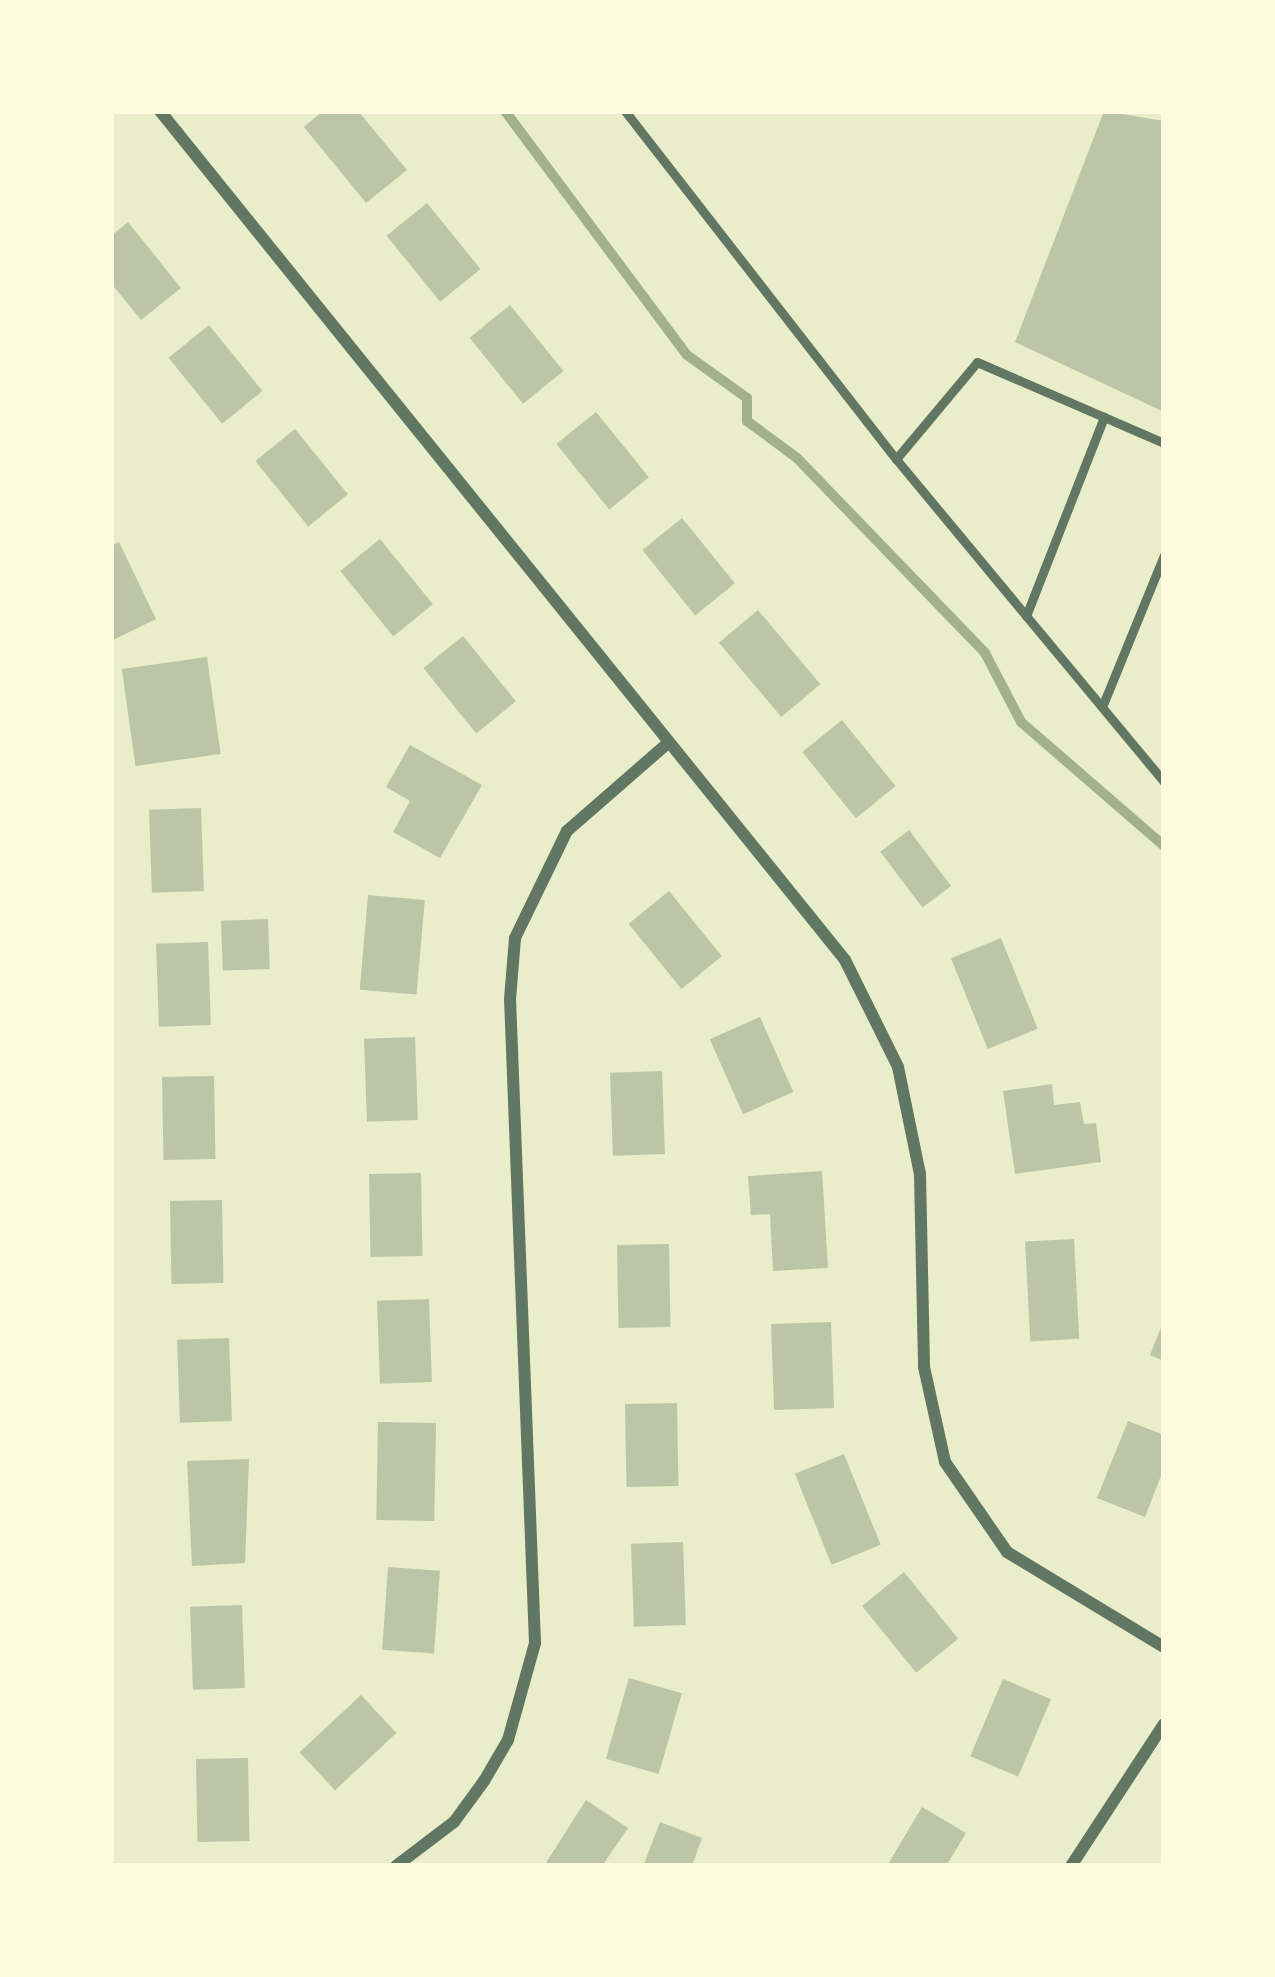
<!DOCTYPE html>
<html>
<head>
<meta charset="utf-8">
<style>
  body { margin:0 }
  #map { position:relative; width:1275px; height:1977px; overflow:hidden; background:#e9edc9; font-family:"Archivo Narrow",sans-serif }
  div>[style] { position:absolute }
  .stream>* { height:10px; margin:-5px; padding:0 5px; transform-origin:5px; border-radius:5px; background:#a3b18a }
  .building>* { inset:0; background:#bcc5a7; transform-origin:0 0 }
  .service>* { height:9px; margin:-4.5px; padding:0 4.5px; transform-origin:4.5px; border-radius:4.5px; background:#617663 }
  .minor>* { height:12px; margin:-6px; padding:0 6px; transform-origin:6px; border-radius:6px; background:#617663 }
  span { translate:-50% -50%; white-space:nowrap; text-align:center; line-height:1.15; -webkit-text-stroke:12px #fefae0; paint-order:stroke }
  .frame { position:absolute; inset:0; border:114px solid #fefae0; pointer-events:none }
</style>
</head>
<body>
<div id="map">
  <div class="stream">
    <div style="left:505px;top:111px;width:304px;rotate:53.3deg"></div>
    <div style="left:687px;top:355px;width:74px;rotate:35.6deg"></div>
    <div style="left:747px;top:398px;width:23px;rotate:90deg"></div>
    <div style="left:747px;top:421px;width:62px;rotate:36.5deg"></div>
    <div style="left:797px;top:458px;width:271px;rotate:46deg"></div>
    <div style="left:985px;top:653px;width:78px;rotate:62.4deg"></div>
    <div style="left:1021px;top:722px;width:189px;rotate:40.9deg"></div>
  </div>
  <div class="building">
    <div style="clip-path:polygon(323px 111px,358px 111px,407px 170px,366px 203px,304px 127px)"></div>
    <div style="clip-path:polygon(1104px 111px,1164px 121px,1164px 412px,1015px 342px)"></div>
    <div style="left:427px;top:203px;width:85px;height:52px;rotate:51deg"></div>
    <div style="clip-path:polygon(128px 222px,181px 288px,141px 320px,111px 283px,111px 236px)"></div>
    <div style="left:510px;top:305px;width:85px;height:52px;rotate:51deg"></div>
    <div style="left:209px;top:325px;width:85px;height:52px;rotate:51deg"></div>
    <div style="left:596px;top:412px;width:84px;height:51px;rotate:51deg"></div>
    <div style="left:295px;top:429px;width:84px;height:51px;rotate:51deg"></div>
    <div style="left:682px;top:518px;width:84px;height:51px;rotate:51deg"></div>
    <div style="left:380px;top:539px;width:84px;height:51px;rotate:51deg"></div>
    <div style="clip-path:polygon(119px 542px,156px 619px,111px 641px,111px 546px)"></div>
    <div style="left:758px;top:610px;width:97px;height:51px;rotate:50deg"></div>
    <div style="left:463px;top:636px;width:84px;height:51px;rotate:51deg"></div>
    <div style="left:207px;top:657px;width:98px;height:86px;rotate:82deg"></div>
    <div style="left:842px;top:720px;width:85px;height:51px;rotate:51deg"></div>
    <div style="clip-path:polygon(410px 745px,482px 785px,440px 858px,393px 832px,410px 801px,386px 787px)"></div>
    <div style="left:201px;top:808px;width:83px;height:52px;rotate:88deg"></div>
    <div style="left:909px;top:830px;width:70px;height:36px;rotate:53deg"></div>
    <div style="left:669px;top:891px;width:84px;height:52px;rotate:51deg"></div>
    <div style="left:368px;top:895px;width:57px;height:95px;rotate:5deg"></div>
    <div style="left:268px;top:919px;width:50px;height:47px;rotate:88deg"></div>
    <div style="left:1001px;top:938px;width:98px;height:54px;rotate:68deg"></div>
    <div style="left:208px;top:942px;width:83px;height:52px;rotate:88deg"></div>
    <div style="left:760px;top:1017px;width:82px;height:55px;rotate:66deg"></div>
    <div style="left:415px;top:1037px;width:83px;height:51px;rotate:88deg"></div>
    <div style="left:662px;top:1071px;width:83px;height:52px;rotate:88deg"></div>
    <div style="left:214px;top:1076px;width:83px;height:52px;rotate:89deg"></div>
    <div style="clip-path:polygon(1052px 1084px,1054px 1105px,1080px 1102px,1084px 1124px,1096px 1123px,1101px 1162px,1015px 1174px,1003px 1091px)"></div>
    <div style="clip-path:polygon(822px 1171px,828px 1268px,773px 1271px,770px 1214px,751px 1215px,748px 1176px)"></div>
    <div style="left:421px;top:1173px;width:83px;height:52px;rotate:89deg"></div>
    <div style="left:222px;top:1200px;width:83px;height:52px;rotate:89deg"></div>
    <div style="left:1074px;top:1239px;width:100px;height:49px;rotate:87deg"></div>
    <div style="left:669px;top:1244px;width:83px;height:52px;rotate:89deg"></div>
    <div style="left:429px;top:1299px;width:83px;height:52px;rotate:88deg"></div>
    <div style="clip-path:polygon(1164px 1320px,1164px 1361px,1150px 1355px)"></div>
    <div style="left:831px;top:1322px;width:86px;height:60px;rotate:88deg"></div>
    <div style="left:229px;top:1338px;width:83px;height:52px;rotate:88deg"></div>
    <div style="left:677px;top:1403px;width:83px;height:52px;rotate:89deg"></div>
    <div style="clip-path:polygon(1128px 1421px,1164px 1435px,1164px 1468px,1145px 1517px,1097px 1498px)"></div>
    <div style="left:436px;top:1423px;width:98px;height:58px;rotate:91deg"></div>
    <div style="left:844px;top:1454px;width:98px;height:53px;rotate:68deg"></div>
    <div style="clip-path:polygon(249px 1459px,245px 1563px,192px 1566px,187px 1461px)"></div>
    <div style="left:683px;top:1542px;width:83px;height:52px;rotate:88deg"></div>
    <div style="left:388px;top:1567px;width:52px;height:83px;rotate:4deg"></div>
    <div style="left:904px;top:1572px;width:86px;height:54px;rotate:51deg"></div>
    <div style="left:242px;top:1605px;width:83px;height:52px;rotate:88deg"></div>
    <div style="left:629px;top:1678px;width:55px;height:84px;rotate:16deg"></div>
    <div style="left:1003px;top:1679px;width:52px;height:84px;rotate:23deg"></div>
    <div style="left:361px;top:1695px;width:52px;height:84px;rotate:47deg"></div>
    <div style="left:248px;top:1758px;width:83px;height:52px;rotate:89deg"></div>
    <div style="clip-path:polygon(586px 1800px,628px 1828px,602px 1866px,544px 1866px)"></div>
    <div style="clip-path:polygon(922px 1807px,966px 1833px,946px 1866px,887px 1866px)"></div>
    <div style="clip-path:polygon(660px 1822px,702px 1838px,692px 1866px,644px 1864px)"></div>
  </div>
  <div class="service">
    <div style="left:625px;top:111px;width:441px;rotate:52.1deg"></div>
    <div style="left:896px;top:459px;width:420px;rotate:50.3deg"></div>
    <div style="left:896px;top:459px;width:126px;rotate:-50.1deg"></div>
    <div style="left:977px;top:362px;width:204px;rotate:23.4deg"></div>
    <div style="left:1026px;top:616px;width:214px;rotate:-68.6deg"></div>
    <div style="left:1102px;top:707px;width:164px;rotate:-67.8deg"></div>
  </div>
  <div class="minor">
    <div style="left:160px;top:111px;width:1091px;rotate:51.1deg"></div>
    <div style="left:845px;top:960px;width:119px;rotate:63.6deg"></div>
    <div style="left:898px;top:1067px;width:109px;rotate:78.4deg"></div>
    <div style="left:920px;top:1174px;width:193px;rotate:88.8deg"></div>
    <div style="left:924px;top:1367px;width:97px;rotate:77.5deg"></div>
    <div style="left:945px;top:1462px;width:109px;rotate:55.4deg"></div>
    <div style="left:1007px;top:1552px;width:184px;rotate:31.2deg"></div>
    <div style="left:396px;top:1866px;width:73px;rotate:-37.2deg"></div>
    <div style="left:454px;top:1822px;width:51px;rotate:-53.8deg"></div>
    <div style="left:484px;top:1781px;width:48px;rotate:-59.7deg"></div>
    <div style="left:508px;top:1740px;width:101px;rotate:-74.4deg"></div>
    <div style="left:535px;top:1643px;width:644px;rotate:-92.22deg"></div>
    <div style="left:510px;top:999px;width:61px;rotate:-85.3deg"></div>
    <div style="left:515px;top:938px;width:119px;rotate:-64.1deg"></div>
    <div style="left:567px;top:831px;width:134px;rotate:-41.1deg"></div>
    <div style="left:1071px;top:1866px;width:170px;rotate:-56.8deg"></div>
  </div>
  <div class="frame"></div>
</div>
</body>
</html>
